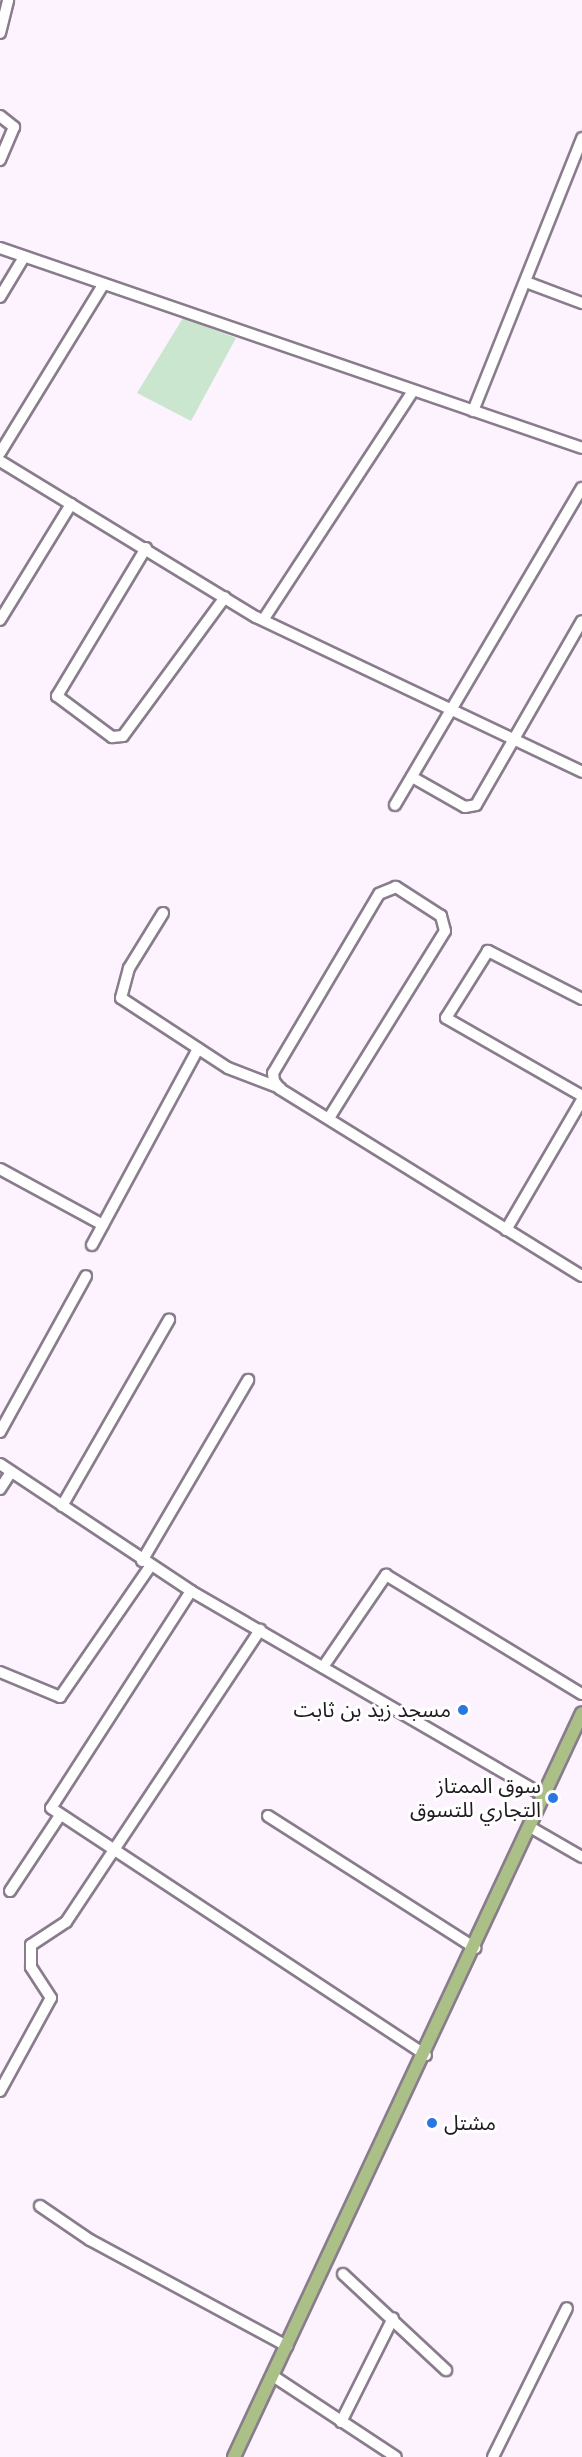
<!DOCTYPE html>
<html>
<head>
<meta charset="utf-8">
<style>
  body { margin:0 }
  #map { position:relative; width:582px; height:2457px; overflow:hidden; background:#fcf3fe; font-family:Helvetica,"Noto Sans Arabic",sans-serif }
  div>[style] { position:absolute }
  .green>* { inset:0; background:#cae6ce }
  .roads { filter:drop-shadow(2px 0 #897c8c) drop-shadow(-2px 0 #897c8c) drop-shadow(0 2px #897c8c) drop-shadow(0 -2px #897c8c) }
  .minor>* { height:10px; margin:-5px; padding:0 5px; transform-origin:5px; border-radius:5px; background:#fff }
  .major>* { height:12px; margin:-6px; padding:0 6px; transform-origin:6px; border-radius:6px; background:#abc086 }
  .dots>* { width:16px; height:16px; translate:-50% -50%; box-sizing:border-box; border:3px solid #fff; border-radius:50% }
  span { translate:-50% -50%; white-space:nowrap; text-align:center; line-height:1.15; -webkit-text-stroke:6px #fff; paint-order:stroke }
  .poi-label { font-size:21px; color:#1f1a20 }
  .right { translate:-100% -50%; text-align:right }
  .left { translate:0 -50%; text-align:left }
</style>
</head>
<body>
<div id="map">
  <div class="green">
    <div style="clip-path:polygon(183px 318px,236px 338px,191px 421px,137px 393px)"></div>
  </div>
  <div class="roads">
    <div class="minor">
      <div style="left:0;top:33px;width:34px;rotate:-76deg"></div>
      <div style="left:0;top:116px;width:18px;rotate:38deg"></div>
      <div style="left:14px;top:127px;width:36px;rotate:113deg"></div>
      <div style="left:0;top:248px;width:615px;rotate:18.96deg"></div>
      <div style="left:526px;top:282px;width:60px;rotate:20.6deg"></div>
      <div style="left:0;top:297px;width:47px;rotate:-59deg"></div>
      <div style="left:473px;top:411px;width:294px;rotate:-68.2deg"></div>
      <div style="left:0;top:453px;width:197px;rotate:-58.5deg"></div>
      <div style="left:0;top:461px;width:300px;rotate:31.4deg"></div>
      <div style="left:256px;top:617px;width:361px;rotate:25.4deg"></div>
      <div style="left:146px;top:548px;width:173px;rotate:121deg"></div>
      <div style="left:57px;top:696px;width:69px;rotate:36.7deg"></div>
      <div style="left:112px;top:737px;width:11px;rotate:-5deg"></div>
      <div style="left:123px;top:736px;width:172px;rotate:-53.7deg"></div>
      <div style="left:265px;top:617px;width:270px;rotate:-56.8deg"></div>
      <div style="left:0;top:620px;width:136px;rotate:-58.5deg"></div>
      <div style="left:412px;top:777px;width:61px;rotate:29.5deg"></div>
      <div style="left:465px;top:807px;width:11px;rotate:-10deg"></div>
      <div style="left:476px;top:805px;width:212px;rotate:-60.1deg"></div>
      <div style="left:395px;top:805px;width:368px;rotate:-59.5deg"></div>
      <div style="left:163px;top:913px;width:65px;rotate:121.7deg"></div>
      <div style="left:129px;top:968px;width:31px;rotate:105deg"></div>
      <div style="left:121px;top:998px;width:128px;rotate:33.2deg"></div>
      <div style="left:228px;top:1068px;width:56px;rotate:21deg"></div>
      <div style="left:582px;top:999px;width:106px;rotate:-152.9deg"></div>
      <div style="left:488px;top:951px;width:79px;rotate:122.1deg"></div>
      <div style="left:446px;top:1018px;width:157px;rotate:29.8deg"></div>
      <div style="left:329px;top:1118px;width:220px;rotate:-58.2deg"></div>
      <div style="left:445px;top:931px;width:16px;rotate:-105deg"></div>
      <div style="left:441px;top:916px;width:54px;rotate:-147.2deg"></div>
      <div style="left:396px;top:887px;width:18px;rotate:158deg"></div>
      <div style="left:379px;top:894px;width:208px;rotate:120.6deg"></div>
      <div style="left:273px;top:1073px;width:8px;rotate:83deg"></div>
      <div style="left:274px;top:1081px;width:10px;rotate:53deg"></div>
      <div style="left:280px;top:1089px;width:355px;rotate:31.8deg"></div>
      <div style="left:0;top:1169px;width:117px;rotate:28.5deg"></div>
      <div style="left:506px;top:1230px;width:151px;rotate:-59.7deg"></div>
      <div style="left:92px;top:1245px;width:223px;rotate:-61.6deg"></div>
      <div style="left:0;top:1432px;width:178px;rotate:-61.1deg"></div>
      <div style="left:0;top:1464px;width:229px;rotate:33.6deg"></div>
      <div style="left:191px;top:1591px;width:409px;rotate:30.1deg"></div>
      <div style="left:0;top:1489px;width:20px;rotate:-57deg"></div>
      <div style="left:62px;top:1506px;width:215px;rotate:-60.1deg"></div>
      <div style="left:142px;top:1561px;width:210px;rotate:-59.6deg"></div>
      <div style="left:191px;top:1591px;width:258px;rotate:122.8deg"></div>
      <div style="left:51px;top:1808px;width:449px;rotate:33.4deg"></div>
      <div style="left:323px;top:1667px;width:112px;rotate:-55.6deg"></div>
      <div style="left:386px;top:1575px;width:229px;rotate:31.3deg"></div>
      <div style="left:0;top:1672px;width:65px;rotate:22.6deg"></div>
      <div style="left:60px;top:1697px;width:160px;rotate:-55.4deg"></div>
      <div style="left:268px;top:1816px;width:246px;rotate:32.5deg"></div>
      <div style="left:530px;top:1827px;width:60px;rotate:30deg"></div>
      <div style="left:10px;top:1891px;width:89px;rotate:-56.5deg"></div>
      <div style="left:0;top:2091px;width:106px;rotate:-61.3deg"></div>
      <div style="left:51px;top:1998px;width:37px;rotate:-123deg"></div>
      <div style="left:31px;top:1967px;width:22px;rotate:-90deg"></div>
      <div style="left:31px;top:1945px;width:42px;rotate:-33.3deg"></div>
      <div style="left:66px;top:1922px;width:351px;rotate:-56.4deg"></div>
      <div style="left:40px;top:2206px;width:60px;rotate:34.2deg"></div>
      <div style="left:90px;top:2240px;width:224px;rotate:28.3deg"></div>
      <div style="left:343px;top:2274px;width:141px;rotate:43deg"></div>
      <div style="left:273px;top:2376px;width:147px;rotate:33.4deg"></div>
      <div style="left:341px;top:2422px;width:116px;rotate:-63.4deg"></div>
      <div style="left:493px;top:2457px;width:166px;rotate:-63.6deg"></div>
    </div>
    <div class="major">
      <div style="left:234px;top:2457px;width:821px;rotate:-64.93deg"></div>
    </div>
  </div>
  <div class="dots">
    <div style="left:463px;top:1710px;background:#2877e2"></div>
    <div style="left:553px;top:1798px;background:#2877e2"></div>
    <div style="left:432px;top:2123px;background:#2877e2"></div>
  </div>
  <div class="poi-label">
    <span class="right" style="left:451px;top:1710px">مسجد زيد بن ثابت</span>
    <span class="right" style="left:541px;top:1798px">سوق الممتاز<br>التجاري للتسوق</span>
    <span class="left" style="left:444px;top:2123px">مشتل</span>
  </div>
</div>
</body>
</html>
